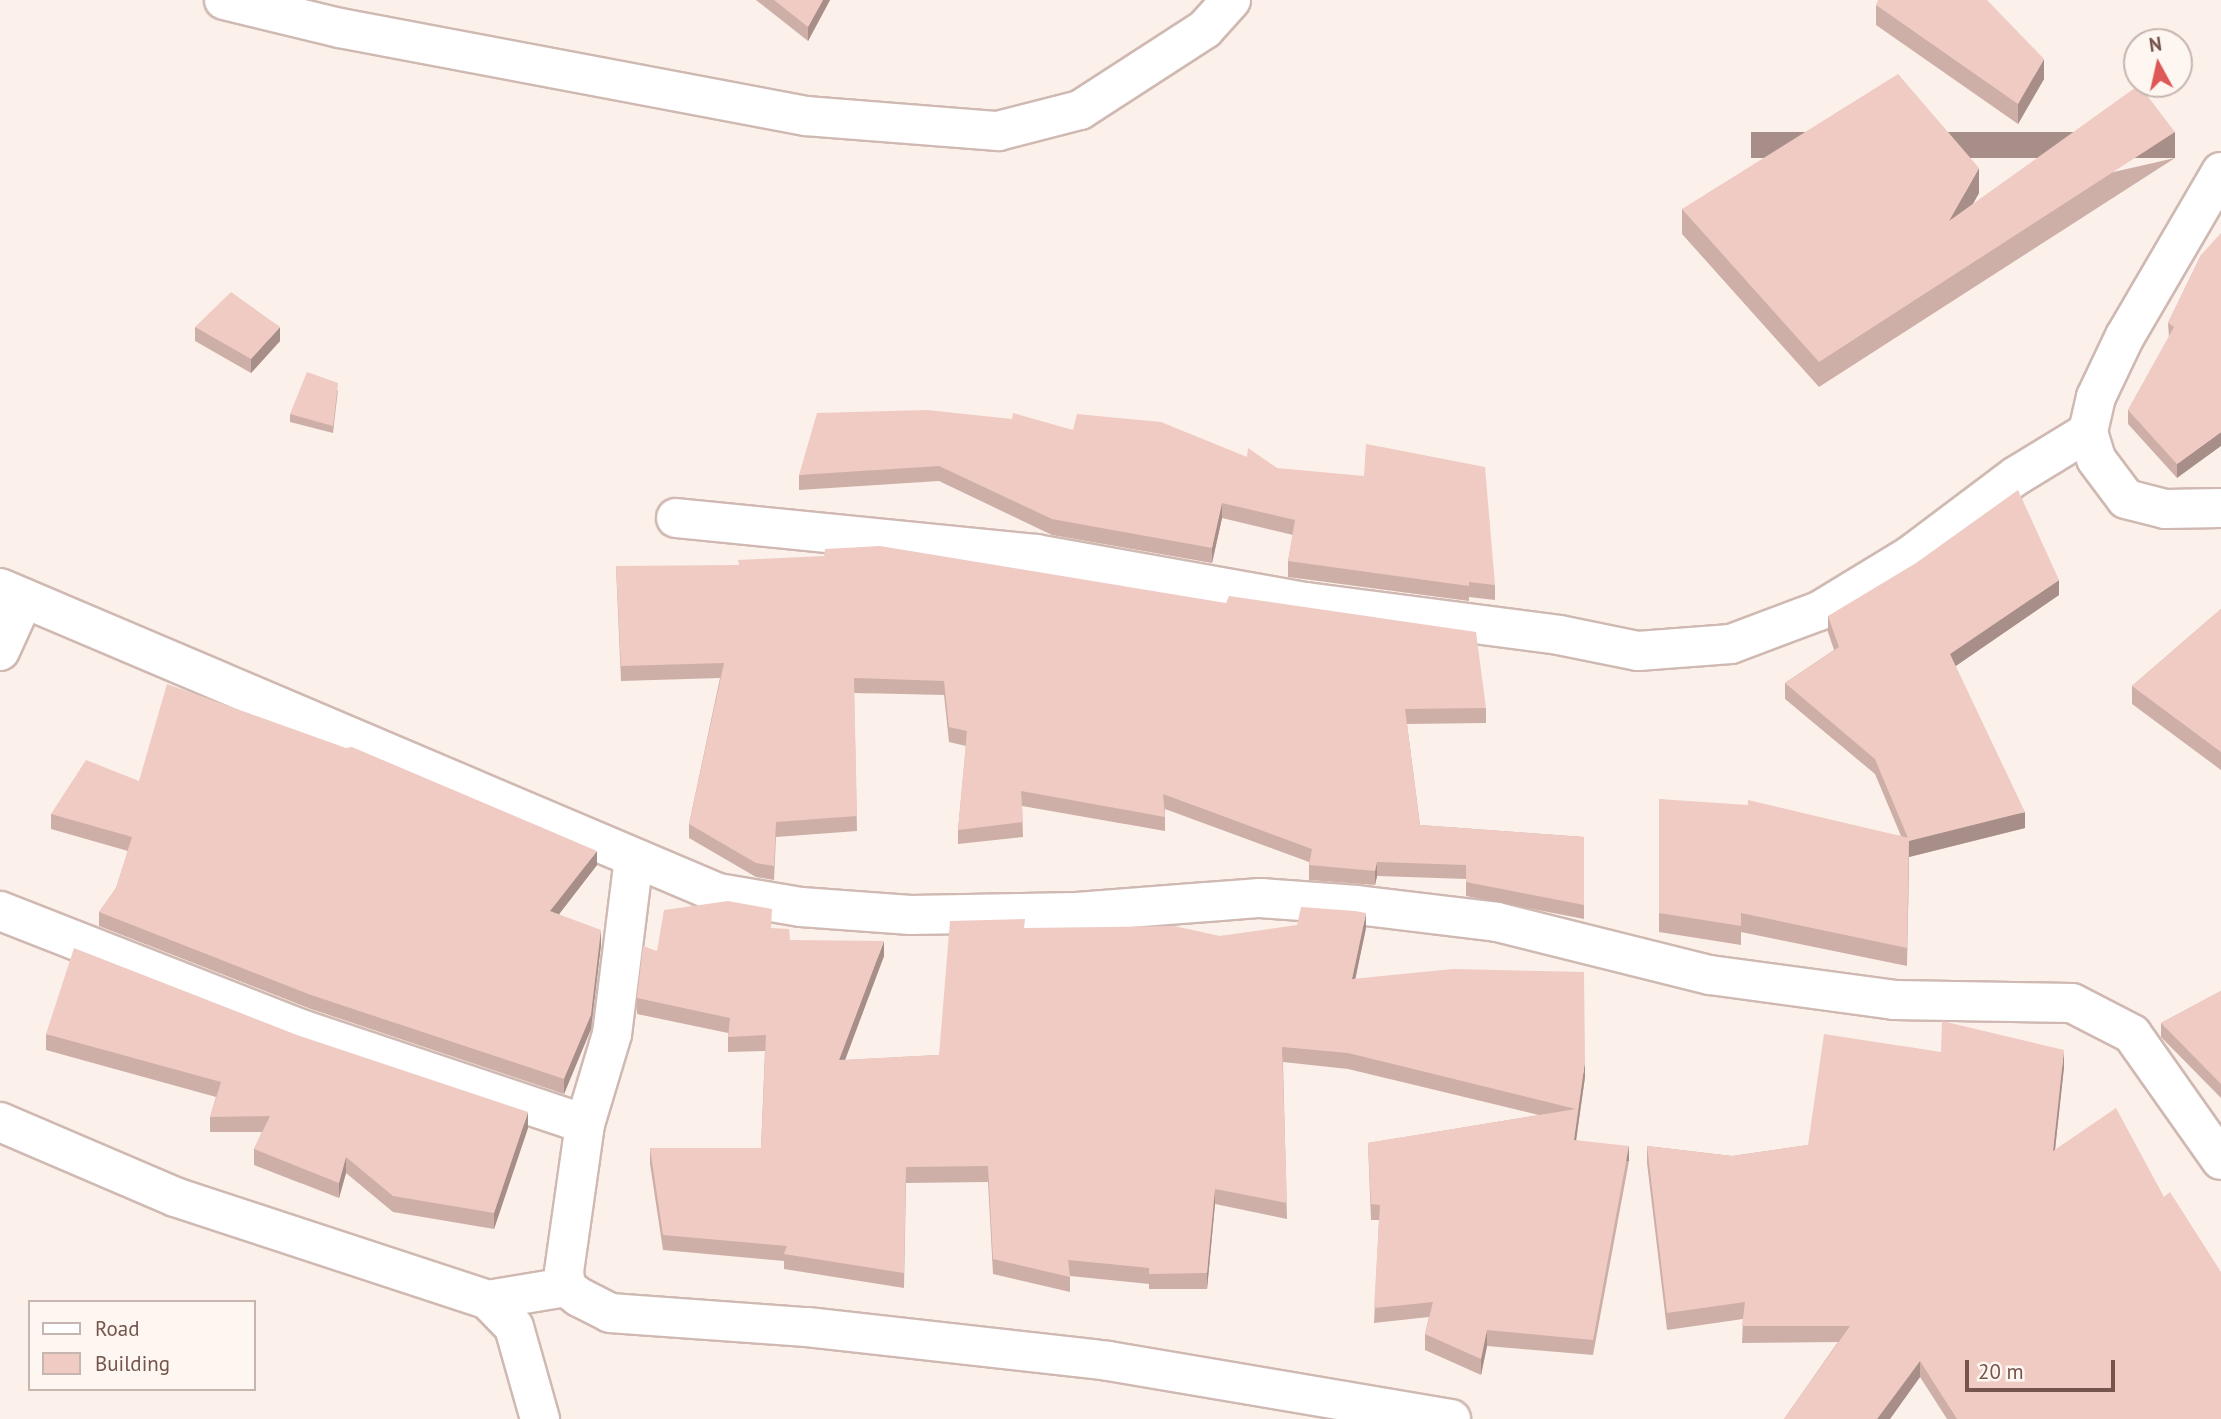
<!DOCTYPE html>
<html>
<head>
<meta charset="utf-8">
<style>
  body { margin:0 }
  #map { position:relative; width:2221px; height:1419px; overflow:hidden; background:#fbf1ea; font-family:"PT Sans",sans-serif }
  div>[style] { position:absolute }
  .roads { filter:drop-shadow(2px 0 #cfb9b2) drop-shadow(-2px 0 #cfb9b2) drop-shadow(0 2px #cfb9b2) drop-shadow(0 -2px #cfb9b2) }
  .street>* { height:38px; margin:-19px; padding:0 19px; transform-origin:19px; border-radius:19px; background:#fff }
  .secondary>* { height:38px; margin:-19px; padding:0 19px; transform-origin:19px; border-radius:19px; background:#fff }
  .wall>* { inset:0; background:#ceafa8 }
  .shaded-wall>* { inset:0; background:#a78e88; transform-origin:0 0 }
  .building>* { inset:0; background:#efcbc3 }
  span { translate:-50% -50%; white-space:nowrap; text-align:center; line-height:1.15; -webkit-text-stroke:5px #fef6f0; paint-order:stroke }
  .legend { position:absolute; left:28px; top:1300px; width:228px; height:91px; box-sizing:border-box; background:#fef6f0; border:2px solid #c7b5af; margin:0; padding:9px 12px; list-style:none; font-size:21px; color:#75544e }
  .legend li { display:flex; align-items:center; gap:14px; height:35px }
  .legend b { width:35px; border:2px solid #c7b5af }
  .north { position:absolute; left:2123px; top:28px; width:70px; height:70px; box-sizing:border-box; background:#fef6f0; border:2px solid #c7b5af; border-radius:50%; rotate:352deg; font-size:19px; font-weight:700; line-height:28px; text-align:center; color:#75544e }
  .north::after { content:''; display:block; margin:auto; width:24px; height:32px; background:#dd5857; clip-path:polygon(50% 0,100% 100%,50% 72%,0 100%) }
  .scale { position:absolute; left:1965px; top:1360px; width:150px; height:32px; box-sizing:border-box; border:4px solid #75544e; border-top:0; padding-left:9px; font-size:21px; line-height:24px; white-space:nowrap; color:#75544e; -webkit-text-stroke:5px #fef6f0; paint-order:stroke }
</style>
</head>
<body>
<div id="map">
  <div class="roads">
    <div class="street">
      <div style="left:224px;top:0;width:119px;rotate:13.6deg"></div>
      <div style="left:340px;top:28px;width:474px;rotate:10.7deg"></div>
      <div style="left:806px;top:116px;width:193px;rotate:4.5deg"></div>
      <div style="left:998px;top:131px;width:85px;rotate:-14.4deg"></div>
      <div style="left:1080px;top:110px;width:149px;rotate:-32.9deg"></div>
      <div style="left:1205px;top:29px;width:39px;rotate:-48deg"></div>
      <div style="left:676px;top:518px;width:362px;rotate:5.7deg"></div>
      <div style="left:1036px;top:554px;width:274px;rotate:10.1deg"></div>
      <div style="left:1306px;top:602px;width:255px;rotate:7.4deg"></div>
      <div style="left:1559px;top:635px;width:81px;rotate:11.4deg"></div>
      <div style="left:1638px;top:651px;width:93px;rotate:-4.3deg"></div>
      <div style="left:1731px;top:644px;width:94px;rotate:-20.6deg"></div>
      <div style="left:1819px;top:611px;width:108px;rotate:-31.3deg"></div>
      <div style="left:1911px;top:555px;width:131px;rotate:-37deg"></div>
      <div style="left:2016px;top:476px;width:84px;rotate:-31.4deg"></div>
      <div style="left:0;top:588px;width:780px;rotate:23.02deg"></div>
      <div style="left:718px;top:893px;width:84px;rotate:9.6deg"></div>
      <div style="left:801px;top:907px;width:110px;rotate:4.2deg"></div>
      <div style="left:911px;top:915px;width:166px;rotate:-1deg"></div>
      <div style="left:1077px;top:912px;width:184px;rotate:-4.4deg"></div>
      <div style="left:1260px;top:898px;width:97px;rotate:4.1deg"></div>
      <div style="left:1357px;top:905px;width:141px;rotate:6.9deg"></div>
      <div style="left:1497px;top:922px;width:219px;rotate:14deg"></div>
      <div style="left:1710px;top:975px;width:186px;rotate:7.7deg"></div>
      <div style="left:1894px;top:1000px;width:178px;rotate:1deg"></div>
      <div style="left:2072px;top:1003px;width:68px;rotate:27.3deg"></div>
      <div style="left:2132px;top:1034px;width:154px;rotate:54.8deg"></div>
      <div style="left:0;top:651px;width:58px;rotate:-65.6deg"></div>
      <div style="left:634px;top:858px;width:177px;rotate:97.1deg"></div>
      <div style="left:612px;top:1034px;width:94px;rotate:106.7deg"></div>
      <div style="left:585px;top:1124px;width:149px;rotate:98.1deg"></div>
      <div style="left:564px;top:1272px;width:15px;rotate:82deg"></div>
      <div style="left:566px;top:1287px;width:16px;rotate:38deg"></div>
      <div style="left:579px;top:1297px;width:35px;rotate:27deg"></div>
      <div style="left:610px;top:1313px;width:197px;rotate:4.1deg"></div>
      <div style="left:807px;top:1327px;width:303px;rotate:6.4deg"></div>
      <div style="left:1108px;top:1361px;width:348px;rotate:9.6deg"></div>
      <div style="left:0;top:911px;width:326px;rotate:21.4deg"></div>
      <div style="left:304px;top:1030px;width:296px;rotate:18.5deg"></div>
      <div style="left:0;top:1122px;width:190px;rotate:23.2deg"></div>
      <div style="left:175px;top:1197px;width:330px;rotate:18.2deg"></div>
      <div style="left:488px;top:1300px;width:37px;rotate:46deg"></div>
      <div style="left:514px;top:1327px;width:96px;rotate:74.2deg"></div>
      <div style="left:488px;top:1300px;width:79px;rotate:-9.5deg"></div>
    </div>
    <div class="secondary">
      <div style="left:2221px;top:172px;width:190px;rotate:120.3deg"></div>
      <div style="left:2125px;top:336px;width:68px;rotate:115.4deg"></div>
      <div style="left:2096px;top:397px;width:36px;rotate:103deg"></div>
      <div style="left:2088px;top:432px;width:28px;rotate:73deg"></div>
      <div style="left:2096px;top:459px;width:50px;rotate:53.1deg"></div>
      <div style="left:2126px;top:499px;width:40px;rotate:14.4deg"></div>
      <div style="left:2165px;top:509px;width:56px;rotate:-1deg"></div>
    </div>
  </div>
  <div class="wall">
    <div style="clip-path:polygon(756px 0,830px 0,808px 41px)"></div>
    <div style="clip-path:polygon(1876px 5px,2044px 79px,2018px 124px,1876px 25px)"></div>
    <div style="clip-path:polygon(2175px 158px,1819px 387px,1682px 234px,1682px 209px,1979px 193px,1973px 204px)"></div>
    <div style="clip-path:polygon(2201px 255px,2177px 478px,2128px 424px,2128px 410px,2169px 337px,2168px 323px)"></div>
    <div style="clip-path:polygon(195px 327px,280px 341px,251px 373px,195px 341px)"></div>
    <div style="clip-path:polygon(338px 390px,333px 433px,290px 422px,290px 414px)"></div>
    <div style="clip-path:polygon(1073px 430px,1247px 457px,1277px 468px,1495px 585px,1495px 600px,1469px 597px,1469px 601px,1288px 577px,1288px 561px,1293px 535px,1222px 518px,1212px 563px,1052px 535px,939px 481px,799px 490px,799px 475px)"></div>
    <div style="clip-path:polygon(616px 566px,1486px 708px,1486px 723px,1407px 724px,1420px 825px,1584px 837px,1584px 919px,1466px 896px,1466px 879px,1377px 876px,1375px 885px,1309px 880px,1309px 862px,1165px 809px,1165px 831px,1022px 806px,1023px 837px,958px 844px,958px 830px,966px 746px,949px 742px,944px 695px,854px 693px,857px 831px,776px 837px,774px 880px,756px 877px,689px 838px,689px 824px,720px 678px,621px 681px)"></div>
    <div style="clip-path:polygon(2059px 595px,1955px 666px,2025px 828px,1909px 857px,1907px 966px,1741px 932px,1741px 945px,1659px 932px,1659px 799px,1901px 836px,1875px 774px,1785px 699px,1785px 683px,1834px 650px,1828px 632px,1828px 616px)"></div>
    <div style="clip-path:polygon(2221px 609px,2221px 770px,2132px 704px,2132px 686px)"></div>
    <div style="clip-path:polygon(139px 781px,597px 865px,559px 914px,601px 945px,591px 1029px,564px 1094px,311px 1009px,99px 926px,99px 912px,116px 888px,128px 851px,51px 829px,51px 814px)"></div>
    <div style="clip-path:polygon(1024px 928px,1220px 936px,1366px 928px,1355px 979px,1585px 1077px,1576px 1140px,1629px 1161px,1593px 1355px,1487px 1346px,1481px 1375px,1425px 1350px,1425px 1334px,1429px 1317px,1374px 1323px,1379px 1220px,1371px 1220px,1368px 1143px,1539px 1115px,1348px 1069px,1283px 1062px,1287px 1219px,1215px 1204px,1207px 1289px,1149px 1289px,1149px 1284px,1070px 1276px,1070px 1292px,993px 1274px,988px 1182px,906px 1183px,904px 1288px,784px 1269px,784px 1261px,663px 1250px,650px 1164px,650px 1148px,761px 1148px,765px 1051px,728px 1052px,728px 1033px,637px 1014px,637px 998px,657px 951px,790px 940px,884px 956px,845px 1060px,939px 1055px)"></div>
    <div style="clip-path:polygon(2221px 991px,2221px 1098px,2161px 1037px,2161px 1023px)"></div>
    <div style="clip-path:polygon(46px 1034px,528px 1128px,494px 1229px,393px 1212px,346px 1173px,339px 1198px,254px 1165px,254px 1149px,262px 1132px,210px 1132px,210px 1117px,216px 1097px,46px 1050px)"></div>
    <div style="clip-path:polygon(1941px 1052px,2064px 1067px,2055px 1150px,2221px 1419px,1947px 1419px,1920px 1377px,1890px 1419px,1784px 1419px,1838px 1342px,1742px 1343px,1743px 1319px,1667px 1330px,1647px 1163px,1647px 1146px,1732px 1156px,1808px 1145px)"></div>
  </div>
  <div class="shaded-wall">
    <div style="clip-path:polygon(823px 0,830px 0,808px 41px,808px 27px)"></div>
    <div style="clip-path:polygon(2044px 59px,2044px 79px,2018px 124px,2018px 104px)"></div>
    <div style="left:2175px;top:132px;width:26px;height:424px;rotate:90deg"></div>
    <div style="clip-path:polygon(1979px 168px,1979px 193px,1949px 246px,1949px 221px)"></div>
    <div style="clip-path:polygon(280px 327px,280px 341px,251px 373px,251px 359px)"></div>
    <div style="clip-path:polygon(2221px 432px,2221px 446px,2177px 478px,2177px 464px)"></div>
    <div style="clip-path:polygon(1222px 503px,1222px 518px,1212px 563px,1212px 548px)"></div>
    <div style="clip-path:polygon(2059px 580px,2059px 595px,1950px 670px,1950px 654px)"></div>
    <div style="clip-path:polygon(2025px 812px,2025px 828px,1909px 857px,1907px 966px,1909px 838px)"></div>
    <div style="clip-path:polygon(597px 851px,597px 865px,550px 926px,550px 911px)"></div>
    <div style="clip-path:polygon(1377px 862px,1377px 876px,1375px 885px,1375px 871px)"></div>
    <div style="clip-path:polygon(1366px 913px,1366px 928px,1352px 995px,1352px 979px)"></div>
    <div style="clip-path:polygon(601px 930px,601px 945px,591px 1029px,564px 1094px,564px 1079px)"></div>
    <div style="clip-path:polygon(884px 941px,884px 956px,839px 1076px,839px 1060px)"></div>
    <div style="clip-path:polygon(2064px 1050px,2064px 1067px,2053px 1168px,2053px 1151px)"></div>
    <div style="clip-path:polygon(1585px 1061px,1585px 1077px,1574px 1155px,1574px 1140px)"></div>
    <div style="clip-path:polygon(528px 1112px,528px 1128px,494px 1229px,494px 1213px)"></div>
    <div style="left:1629px;top:1146px;width:15px;height:197px;rotate:90deg"></div>
    <div style="clip-path:polygon(346px 1157px,346px 1173px,339px 1198px,339px 1183px)"></div>
    <div style="clip-path:polygon(1215px 1189px,1215px 1204px,1207px 1289px,1207px 1273px)"></div>
    <div style="clip-path:polygon(1487px 1330px,1487px 1346px,1481px 1375px,1481px 1359px)"></div>
    <div style="clip-path:polygon(1920px 1361px,1920px 1377px,1890px 1419px,1877px 1419px)"></div>
  </div>
  <div class="building">
    <div style="clip-path:polygon(774px 0,823px 0,808px 27px)"></div>
    <div style="clip-path:polygon(1878px 0,1987px 0,2044px 59px,2018px 104px,1876px 5px)"></div>
    <div style="clip-path:polygon(1898px 74px,1979px 168px,1949px 221px,2139px 85px,2175px 132px,1819px 362px,1682px 209px)"></div>
    <div style="clip-path:polygon(2221px 233px,2221px 432px,2177px 464px,2128px 410px,2174px 327px,2168px 323px,2201px 255px)"></div>
    <div style="clip-path:polygon(231px 292px,280px 327px,251px 359px,195px 327px)"></div>
    <div style="clip-path:polygon(307px 372px,338px 383px,333px 426px,290px 414px)"></div>
    <div style="clip-path:polygon(927px 410px,1012px 419px,1013px 413px,1073px 430px,1077px 414px,1161px 422px,1247px 457px,1248px 448px,1277px 468px,1364px 476px,1366px 444px,1485px 467px,1495px 585px,1469px 582px,1469px 586px,1288px 561px,1295px 520px,1222px 503px,1212px 548px,1052px 519px,939px 466px,799px 475px,817px 413px)"></div>
    <div style="clip-path:polygon(2018px 490px,2059px 580px,1950px 654px,2025px 812px,1909px 841px,1909px 838px,1908px 838px,1875px 759px,1785px 683px,1839px 647px,1828px 616px,1916px 563px)"></div>
    <div style="clip-path:polygon(880px 546px,1226px 603px,1229px 596px,1476px 632px,1486px 708px,1405px 709px,1420px 825px,1584px 837px,1584px 905px,1466px 882px,1466px 865px,1377px 862px,1375px 871px,1309px 865px,1312px 849px,1163px 794px,1165px 817px,1021px 791px,1023px 822px,958px 830px,967px 731px,949px 727px,944px 681px,854px 678px,857px 816px,776px 822px,774px 866px,756px 863px,689px 824px,724px 663px,621px 666px,616px 566px,739px 565px,738px 560px,824px 556px,825px 549px)"></div>
    <div style="clip-path:polygon(2221px 609px,2221px 752px,2132px 686px)"></div>
    <div style="clip-path:polygon(167px 684px,346px 748px,352px 747px,597px 851px,550px 911px,601px 930px,591px 1015px,564px 1079px,311px 995px,99px 912px,116px 888px,132px 837px,51px 814px,86px 760px,139px 781px)"></div>
    <div style="clip-path:polygon(1659px 799px,1748px 805px,1748px 800px,1909px 838px,1907px 948px,1741px 913px,1741px 926px,1659px 913px)"></div>
    <div style="clip-path:polygon(728px 901px,772px 909px,771px 928px,789px 929px,790px 940px,884px 941px,839px 1060px,939px 1055px,950px 921px,1025px 919px,1024px 928px,1174px 926px,1220px 936px,1297px 925px,1301px 907px,1355px 911px,1366px 913px,1352px 979px,1453px 969px,1584px 972px,1585px 1061px,1574px 1140px,1629px 1146px,1593px 1340px,1487px 1330px,1481px 1359px,1425px 1334px,1433px 1302px,1374px 1308px,1380px 1205px,1371px 1204px,1368px 1143px,1576px 1109px,1348px 1053px,1282px 1047px,1287px 1203px,1215px 1189px,1207px 1273px,1149px 1274px,1149px 1268px,1068px 1260px,1070px 1277px,993px 1259px,988px 1166px,906px 1167px,904px 1273px,784px 1254px,787px 1246px,663px 1235px,650px 1148px,761px 1148px,766px 1035px,728px 1037px,730px 1018px,637px 998px,643px 946px,657px 951px,664px 910px)"></div>
    <div style="clip-path:polygon(74px 948px,297px 1035px,528px 1112px,494px 1213px,393px 1196px,346px 1157px,339px 1183px,254px 1149px,270px 1116px,210px 1117px,221px 1082px,46px 1034px)"></div>
    <div style="clip-path:polygon(2221px 991px,2221px 1084px,2161px 1023px)"></div>
    <div style="clip-path:polygon(1942px 1021px,2064px 1050px,2053px 1151px,2116px 1108px,2164px 1197px,2170px 1192px,2221px 1272px,2221px 1419px,1957px 1419px,1920px 1361px,1877px 1419px,1784px 1419px,1850px 1326px,1742px 1326px,1745px 1302px,1667px 1313px,1647px 1146px,1732px 1156px,1808px 1145px,1824px 1034px,1941px 1052px)"></div>
  </div>
  <ul class="legend">
  <li><b style="height:9px;background:#fff"></b>Road</li>
  <li><b style="height:19px;background:#efcbc3"></b>Building</li>
  </ul>
  <div class="north">N</div>
  <div class="scale">20 m</div>
</div>
</body>
</html>
